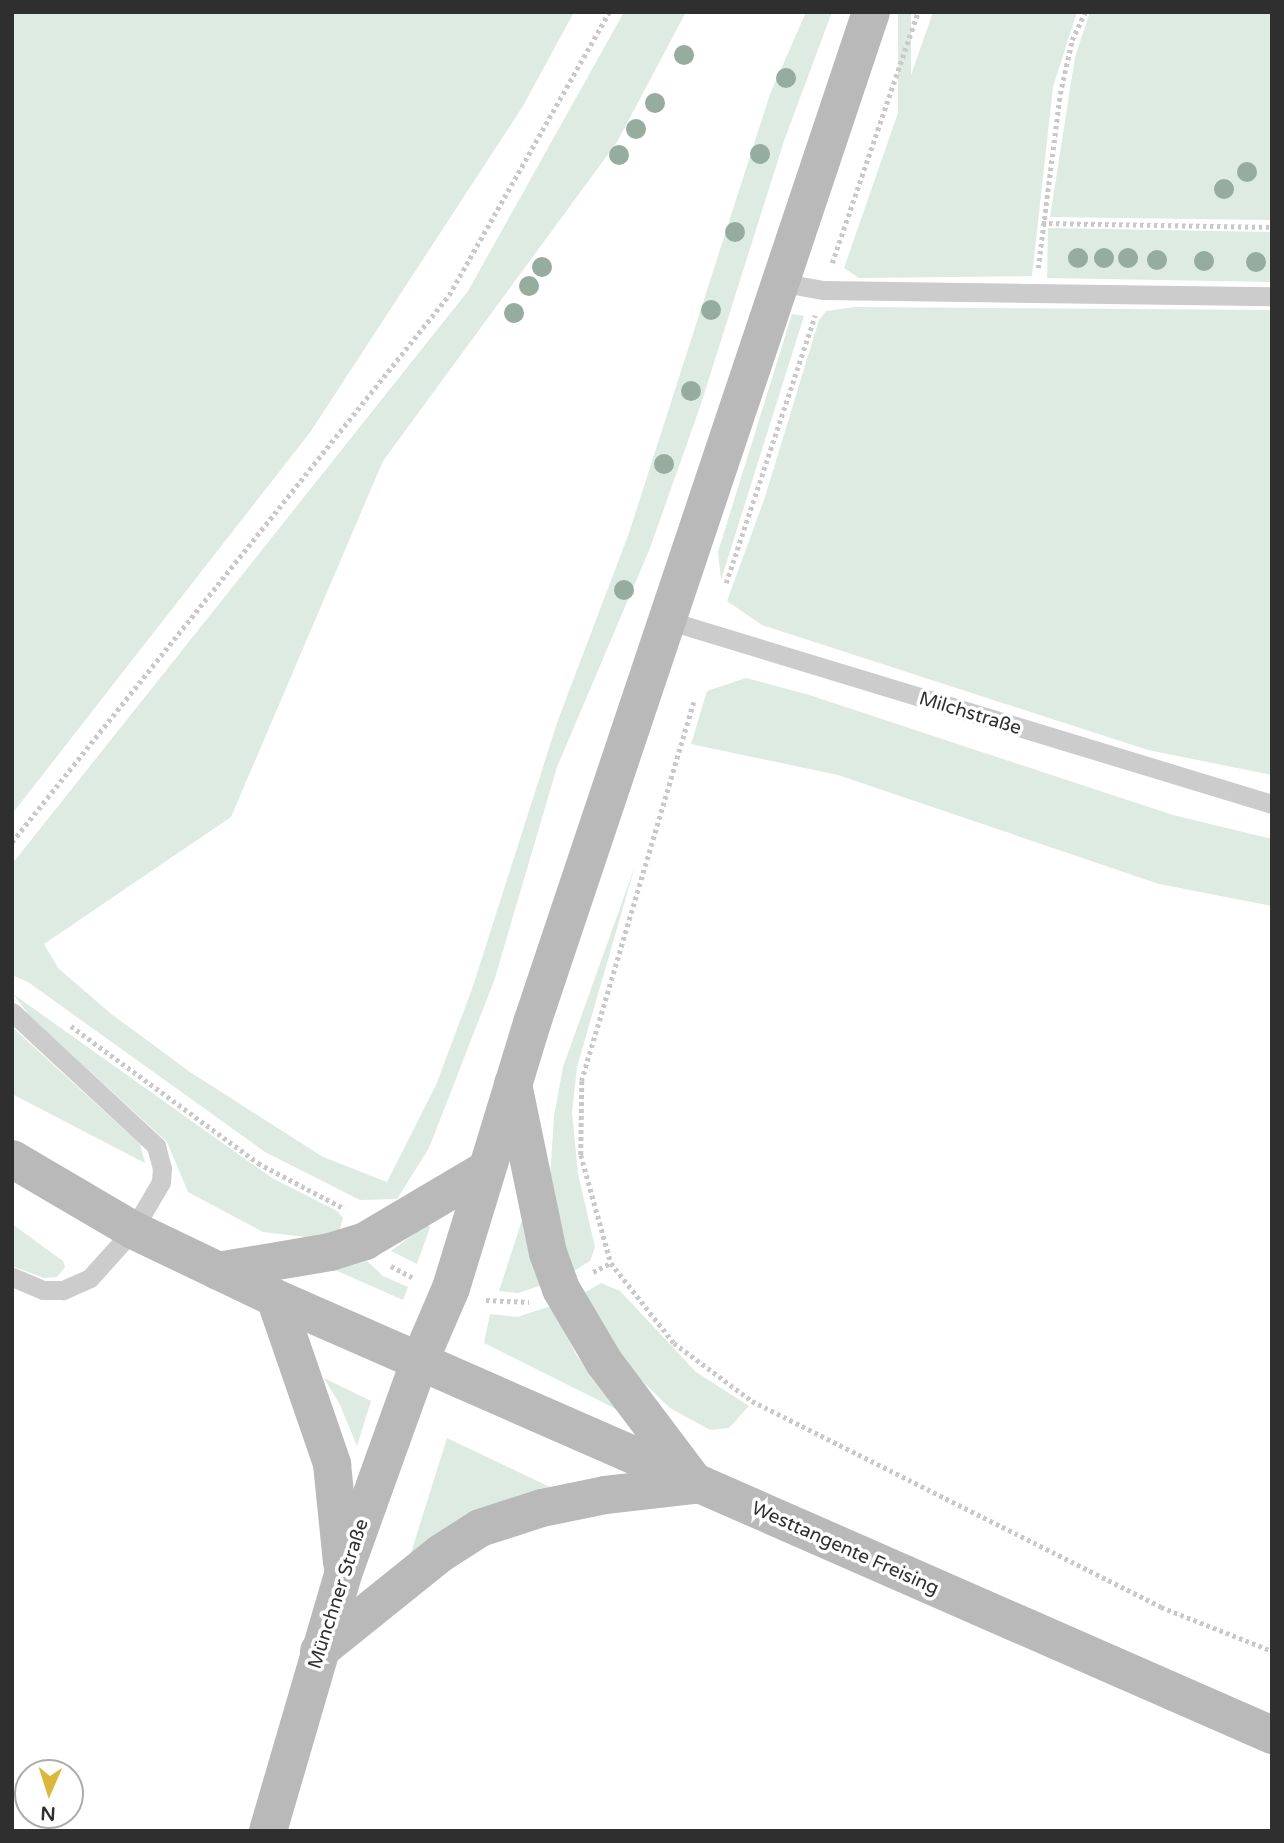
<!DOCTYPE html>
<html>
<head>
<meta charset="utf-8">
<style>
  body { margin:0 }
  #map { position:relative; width:1284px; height:1843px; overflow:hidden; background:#fff; font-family:"Varela Round",sans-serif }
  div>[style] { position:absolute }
  .green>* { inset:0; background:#ddebe2; transform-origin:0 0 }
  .path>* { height:4.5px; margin-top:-2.25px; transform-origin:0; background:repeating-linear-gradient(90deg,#c9c9c9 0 3.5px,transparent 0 7px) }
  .service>* { height:19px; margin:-9.5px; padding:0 9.5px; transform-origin:9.5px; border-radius:9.5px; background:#ccc }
  .secondary>* { height:38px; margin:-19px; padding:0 19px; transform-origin:19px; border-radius:19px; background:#b9b9b9 }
  .trees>* { width:20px; height:20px; margin:-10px; border-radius:50%; background:#95ac9e }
  span { translate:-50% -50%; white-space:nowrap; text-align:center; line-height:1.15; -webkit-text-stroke:7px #fff; paint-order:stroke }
  .street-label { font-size:19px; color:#2f2f2f }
  .frame { position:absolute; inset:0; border:14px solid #2f2f2f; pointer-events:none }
  .north { position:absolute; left:14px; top:1759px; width:70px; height:70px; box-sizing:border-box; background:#fff; border:2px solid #acacac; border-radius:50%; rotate:183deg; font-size:19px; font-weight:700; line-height:28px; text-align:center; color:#2f2f2f }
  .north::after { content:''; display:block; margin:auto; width:24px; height:32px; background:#dcb83a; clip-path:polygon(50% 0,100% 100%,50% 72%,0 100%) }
</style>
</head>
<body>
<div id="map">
  <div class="green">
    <div style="clip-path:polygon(12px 12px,574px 12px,523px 106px,311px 431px,12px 814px)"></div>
    <div style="clip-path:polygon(624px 12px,686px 12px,617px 142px,383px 461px,231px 817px,44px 944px,58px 968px,110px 1013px,190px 1072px,323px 1157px,387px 1182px,436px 1085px,472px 989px,558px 720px,629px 533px,770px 94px,806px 12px,832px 12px,784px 141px,701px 404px,650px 548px,557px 767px,494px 981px,429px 1148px,397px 1199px,360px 1200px,265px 1152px,28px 982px,12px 975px,12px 864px,468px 291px)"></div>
    <div style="left:898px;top:12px;width:13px;height:260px"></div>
    <div style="clip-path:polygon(933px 12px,1077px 12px,1053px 87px,1032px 276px,859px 278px,844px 268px)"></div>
    <div style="clip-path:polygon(1090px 12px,1271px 12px,1272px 220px,1050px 217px,1075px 57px)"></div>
    <div style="left:1048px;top:228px;width:224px;height:50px;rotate:1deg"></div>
    <div style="clip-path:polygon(855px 307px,1272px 310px,1272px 775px,1148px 750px,762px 625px,727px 601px,764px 500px,819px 320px,826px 311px)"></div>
    <div style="clip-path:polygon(792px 314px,804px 316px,721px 580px,718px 552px)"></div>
    <div style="clip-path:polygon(746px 678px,806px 694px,1173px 815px,1272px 839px,1272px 906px,1159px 884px,838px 775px,691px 744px,707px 691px)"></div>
    <div style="clip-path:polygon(635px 866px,577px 1067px,572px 1112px,578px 1174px,595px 1247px,590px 1261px,572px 1272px,550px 1179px,554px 1116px,563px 1067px)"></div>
    <div style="clip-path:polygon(13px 994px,272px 1178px,337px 1211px,343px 1218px,339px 1232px,322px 1239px,263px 1232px,188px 1192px,167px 1142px,30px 1016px)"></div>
    <div style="clip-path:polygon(12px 1027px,140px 1144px,145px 1163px,12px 1094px)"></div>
    <div style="clip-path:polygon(523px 1217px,542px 1285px,518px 1293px,499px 1291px)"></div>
    <div style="clip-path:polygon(12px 1224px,63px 1261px,65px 1267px,57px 1277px,44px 1278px,12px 1266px)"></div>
    <div style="clip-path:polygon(427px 1224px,430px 1227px,417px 1264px,391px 1251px)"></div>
    <div style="clip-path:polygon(367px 1261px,383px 1276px,408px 1287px,403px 1300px,335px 1270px)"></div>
    <div style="clip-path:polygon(601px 1283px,620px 1291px,696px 1372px,749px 1406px,729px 1428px,710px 1430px,670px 1408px,635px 1374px,608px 1342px,584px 1293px)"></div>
    <div style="clip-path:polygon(551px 1306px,577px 1356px,624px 1413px,484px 1343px,490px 1314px,517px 1317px)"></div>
    <div style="clip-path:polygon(324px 1378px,371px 1401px,357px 1446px,340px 1405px)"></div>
    <div style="clip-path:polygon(447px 1438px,552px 1488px,479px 1510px,410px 1556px)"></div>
  </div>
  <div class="path">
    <div style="left:1042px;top:223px;width:230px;rotate:1deg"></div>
    <div style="left:832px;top:263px;width:265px;rotate:-71.1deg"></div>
    <div style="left:1038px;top:268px;width:175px;rotate:-82.8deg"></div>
    <div style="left:1060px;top:94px;width:55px;rotate:-77.5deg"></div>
    <div style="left:1072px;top:40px;width:31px;rotate:-65deg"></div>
    <div style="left:726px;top:583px;width:282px;rotate:-71.6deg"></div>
    <div style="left:694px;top:702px;width:395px;rotate:106.5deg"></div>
    <div style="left:582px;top:1081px;width:74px;rotate:90.8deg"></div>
    <div style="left:581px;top:1155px;width:112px;rotate:74.5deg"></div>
    <div style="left:611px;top:1263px;width:102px;rotate:51.8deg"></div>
    <div style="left:674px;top:1343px;width:97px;rotate:36.6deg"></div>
    <div style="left:752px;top:1401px;width:458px;rotate:26.7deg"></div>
    <div style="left:1161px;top:1607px;width:119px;rotate:21.6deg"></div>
    <div style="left:12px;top:842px;width:700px;rotate:-51.38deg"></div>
    <div style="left:449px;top:295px;width:325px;rotate:-60.5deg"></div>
    <div style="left:71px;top:1026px;width:232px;rotate:36.2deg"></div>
    <div style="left:258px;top:1163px;width:98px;rotate:27.9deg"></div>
    <div style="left:391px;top:1266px;width:24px;rotate:28deg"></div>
    <div style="left:593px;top:1272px;width:20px;rotate:-27deg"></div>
    <div style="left:486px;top:1300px;width:43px;rotate:2.7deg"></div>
  </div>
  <div class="service">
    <div style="left:778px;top:282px;width:46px;rotate:10.1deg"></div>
    <div style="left:823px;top:290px;width:449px;rotate:0.8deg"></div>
    <div style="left:670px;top:621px;width:629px;rotate:16.91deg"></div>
    <div style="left:12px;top:1012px;width:197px;rotate:42.9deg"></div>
    <div style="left:156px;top:1146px;width:23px;rotate:75deg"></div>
    <div style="left:162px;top:1168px;width:14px;rotate:94deg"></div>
    <div style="left:161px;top:1182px;width:56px;rotate:120.3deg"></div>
    <div style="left:133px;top:1230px;width:64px;rotate:131.9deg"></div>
    <div style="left:90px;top:1278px;width:30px;rotate:156deg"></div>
    <div style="left:63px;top:1290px;width:20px;rotate:180deg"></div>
    <div style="left:43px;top:1290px;width:34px;rotate:-157deg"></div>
  </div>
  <div class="secondary">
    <div style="left:513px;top:1084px;width:173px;rotate:78.3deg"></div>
    <div style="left:548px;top:1253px;width:38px;rotate:70deg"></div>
    <div style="left:561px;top:1289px;width:85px;rotate:59.5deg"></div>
    <div style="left:604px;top:1362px;width:148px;rotate:53deg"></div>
    <div style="left:12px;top:1159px;width:140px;rotate:30.4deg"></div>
    <div style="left:133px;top:1230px;width:157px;rotate:25.6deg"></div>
    <div style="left:275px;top:1298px;width:1089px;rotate:23.67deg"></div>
    <div style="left:218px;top:1271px;width:114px;rotate:-9.6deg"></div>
    <div style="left:330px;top:1252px;width:37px;rotate:-17deg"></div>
    <div style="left:365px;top:1241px;width:138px;rotate:-30.5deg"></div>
    <div style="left:275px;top:1298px;width:176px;rotate:71deg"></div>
    <div style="left:332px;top:1464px;width:99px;rotate:84.2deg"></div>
    <div style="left:319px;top:1651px;width:156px;rotate:-38.8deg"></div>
    <div style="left:441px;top:1553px;width:46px;rotate:-32.7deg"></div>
    <div style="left:480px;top:1528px;width:65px;rotate:-17.9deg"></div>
    <div style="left:542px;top:1508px;width:64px;rotate:-11.7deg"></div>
    <div style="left:605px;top:1495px;width:90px;rotate:-6.4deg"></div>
    <div style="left:268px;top:1831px;width:268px;rotate:-73.7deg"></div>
    <div style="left:343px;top:1574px;width:227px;rotate:-70.2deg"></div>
    <div style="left:420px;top:1360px;width:78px;rotate:-66.7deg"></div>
    <div style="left:451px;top:1288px;width:277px;rotate:-73deg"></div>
    <div style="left:532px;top:1023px;width:1066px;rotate:-71.46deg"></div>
  </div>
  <div class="trees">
    <div style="left:684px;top:55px"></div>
    <div style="left:786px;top:78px"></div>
    <div style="left:655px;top:103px"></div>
    <div style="left:636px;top:129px"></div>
    <div style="left:760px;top:154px"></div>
    <div style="left:619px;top:155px"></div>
    <div style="left:1247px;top:172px"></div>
    <div style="left:1224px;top:189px"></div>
    <div style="left:735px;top:232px"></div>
    <div style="left:1078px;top:258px"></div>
    <div style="left:1104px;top:258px"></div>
    <div style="left:1128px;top:258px"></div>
    <div style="left:1157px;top:260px"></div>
    <div style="left:1204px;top:261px"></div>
    <div style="left:1256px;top:262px"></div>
    <div style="left:542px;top:267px"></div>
    <div style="left:529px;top:286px"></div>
    <div style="left:711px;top:310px"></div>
    <div style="left:514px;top:313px"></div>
    <div style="left:691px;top:391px"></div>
    <div style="left:664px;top:464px"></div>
    <div style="left:624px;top:590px"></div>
  </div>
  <div class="street-label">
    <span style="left:970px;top:714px;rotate:17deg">Milchstraße</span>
    <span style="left:845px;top:1549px;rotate:24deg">Westtangente Freising</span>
    <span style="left:339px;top:1594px;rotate:-72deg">Münchner Straße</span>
  </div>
  <div class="frame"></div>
  <div class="north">N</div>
</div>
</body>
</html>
